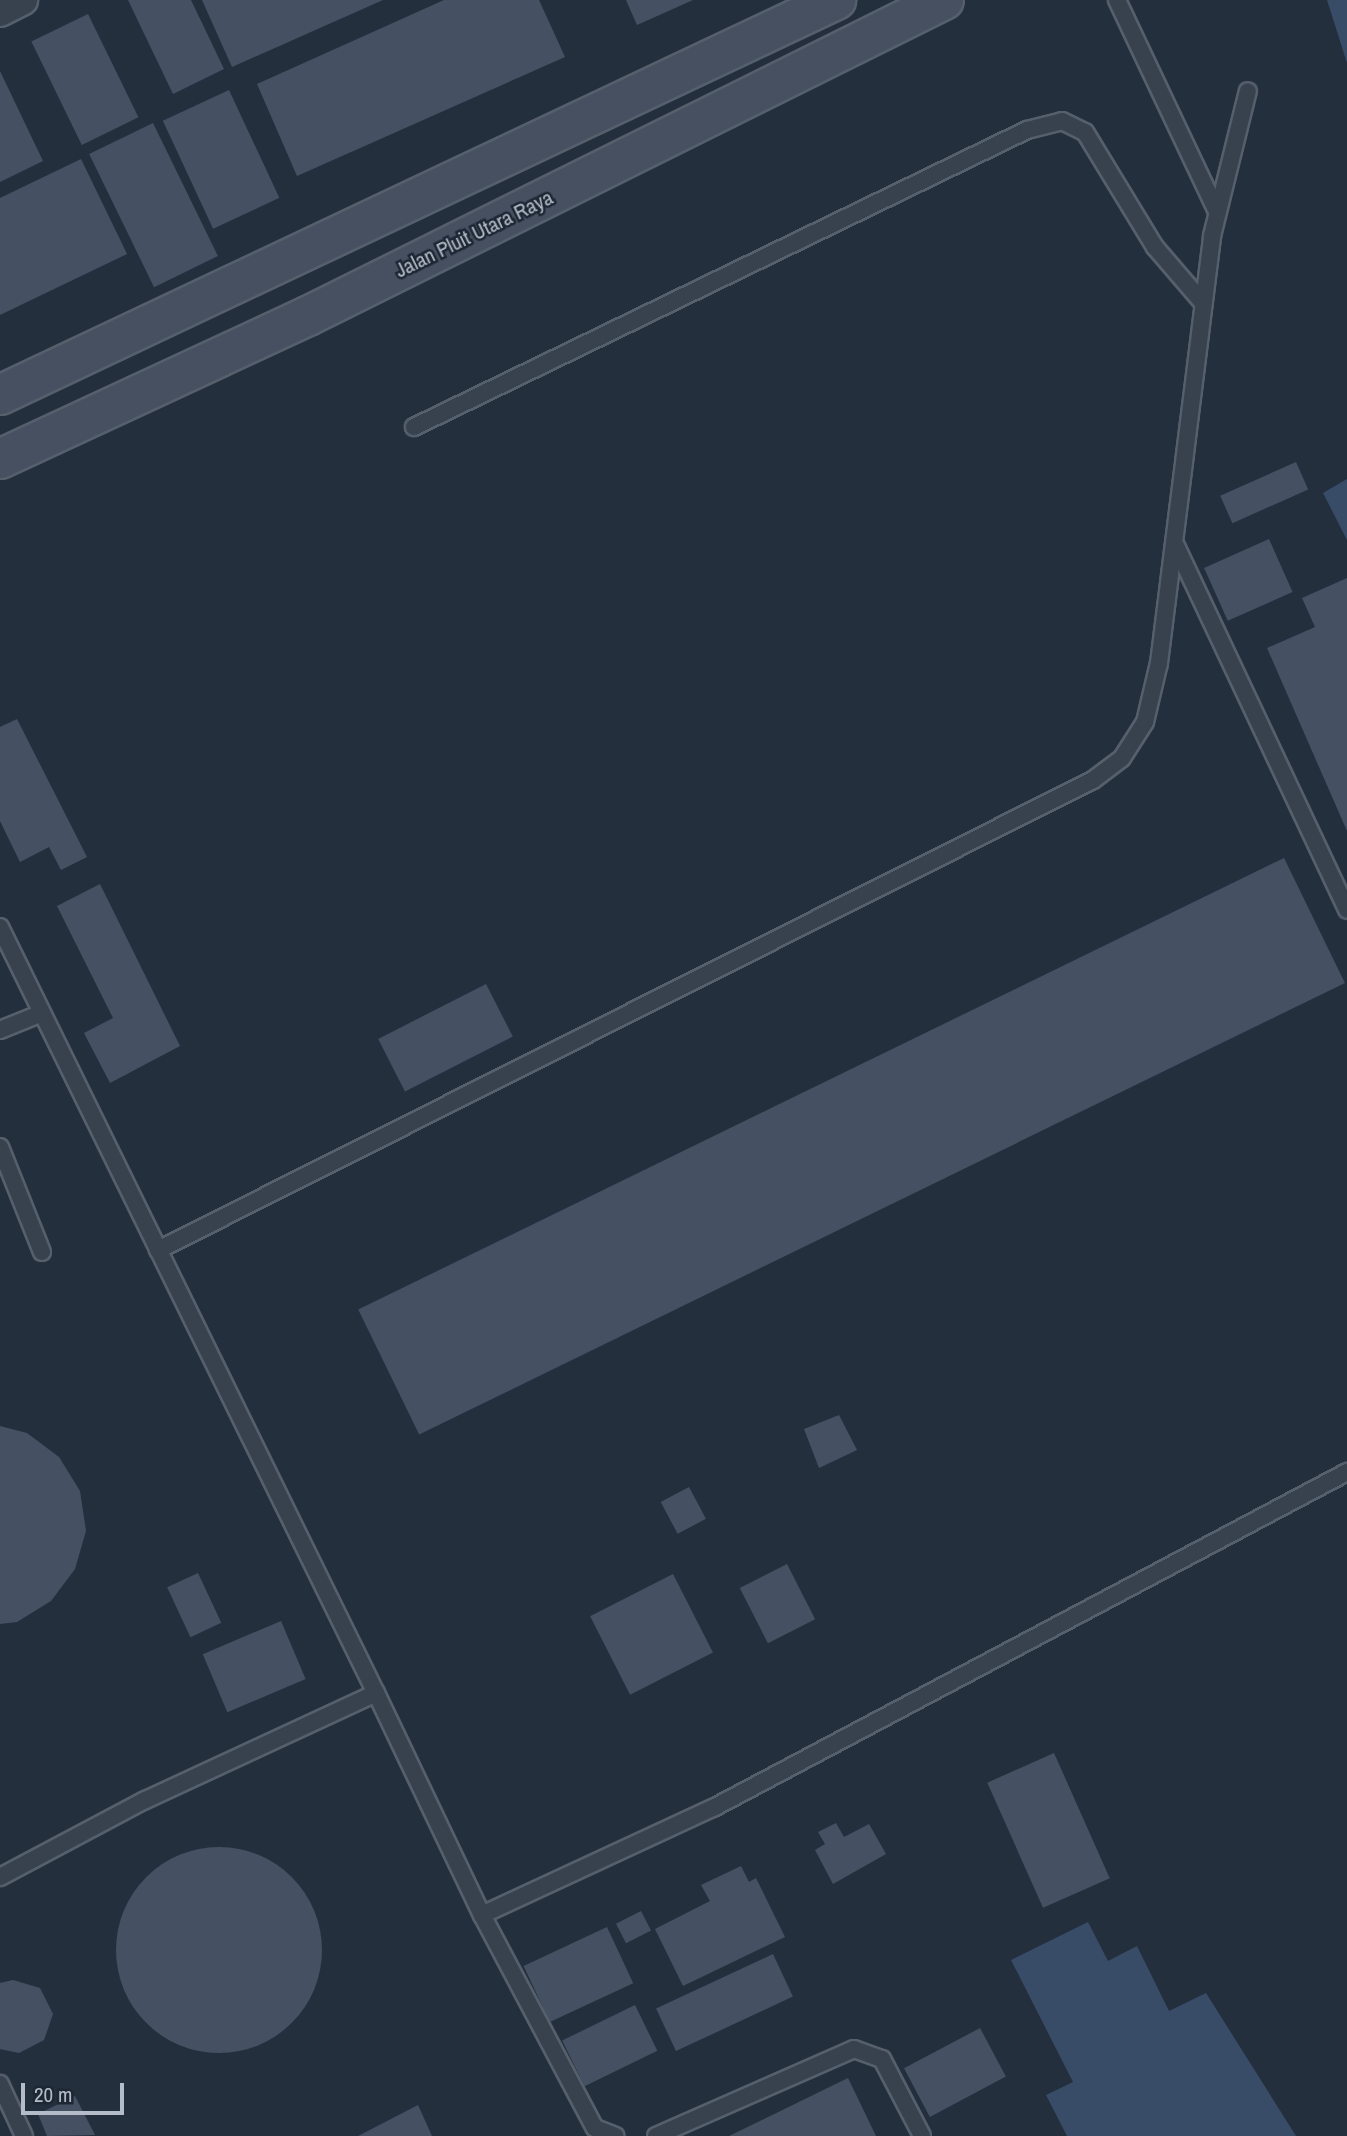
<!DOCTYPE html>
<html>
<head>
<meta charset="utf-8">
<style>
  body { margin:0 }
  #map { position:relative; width:1347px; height:2136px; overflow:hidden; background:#242f3e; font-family:"Archivo Narrow",sans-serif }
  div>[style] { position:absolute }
  .water>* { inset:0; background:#394c67 }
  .building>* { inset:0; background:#455162; transform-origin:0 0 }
  .round { border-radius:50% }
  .roads { filter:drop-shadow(2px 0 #565f6c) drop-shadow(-2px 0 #565f6c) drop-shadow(0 2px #565f6c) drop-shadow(0 -2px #565f6c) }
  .lane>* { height:16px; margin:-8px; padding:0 8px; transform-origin:8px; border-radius:8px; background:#38414e }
  .street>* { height:30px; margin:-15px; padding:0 15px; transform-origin:15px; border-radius:15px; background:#38414e }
  .secondary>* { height:38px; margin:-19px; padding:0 19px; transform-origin:19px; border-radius:19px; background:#465061 }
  span { translate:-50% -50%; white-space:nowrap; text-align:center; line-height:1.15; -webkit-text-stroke:5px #1d2633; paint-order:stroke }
  .street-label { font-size:21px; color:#b4bcc9 }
  .scale { position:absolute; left:21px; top:2083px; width:103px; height:32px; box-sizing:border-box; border:4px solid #b4bcc9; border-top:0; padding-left:9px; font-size:21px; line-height:24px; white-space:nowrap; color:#b4bcc9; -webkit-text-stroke:5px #1d2633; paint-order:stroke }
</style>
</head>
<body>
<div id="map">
  <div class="water">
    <div style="clip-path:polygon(1327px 0,1347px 0,1347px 63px)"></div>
    <div style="clip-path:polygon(1347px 479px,1347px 540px,1323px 493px)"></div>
    <div style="clip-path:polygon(1088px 1922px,1108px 1961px,1137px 1946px,1169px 2011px,1206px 1993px,1296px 2136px,1067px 2136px,1046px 2095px,1073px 2082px,1011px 1960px)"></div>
  </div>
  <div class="building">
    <div style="clip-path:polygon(128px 0,191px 0,224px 69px,173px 94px)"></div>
    <div style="clip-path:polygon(202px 0,383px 0,232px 67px)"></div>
    <div style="clip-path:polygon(444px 0,539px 0,565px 57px,297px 176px,257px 84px)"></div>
    <div style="clip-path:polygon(626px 0,693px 0,637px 25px)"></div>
    <div style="left:88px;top:14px;width:115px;height:63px;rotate:64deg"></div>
    <div style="clip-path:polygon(0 71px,43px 161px,0 182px)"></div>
    <div style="left:229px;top:90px;width:119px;height:73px;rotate:65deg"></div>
    <div style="left:153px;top:123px;width:148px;height:71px;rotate:64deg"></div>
    <div style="clip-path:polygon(81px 159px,127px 254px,0 315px,0 198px)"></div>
    <div style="left:1296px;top:462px;width:30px;height:83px;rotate:66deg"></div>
    <div style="left:1269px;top:539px;width:58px;height:71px;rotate:66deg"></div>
    <div style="clip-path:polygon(1347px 578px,1347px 831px,1267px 648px,1315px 627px,1302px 598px)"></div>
    <div style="clip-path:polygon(17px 719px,87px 857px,61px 870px,49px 847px,20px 862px,0 821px,0 727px)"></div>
    <div style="left:1284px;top:858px;width:139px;height:1030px;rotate:64deg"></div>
    <div style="clip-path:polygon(100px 884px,180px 1046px,110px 1083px,84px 1033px,113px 1018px,57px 906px)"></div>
    <div style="left:486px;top:984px;width:59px;height:121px;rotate:63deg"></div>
    <div style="clip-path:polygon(839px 1415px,857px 1450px,819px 1468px,804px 1429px)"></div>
    <div style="clip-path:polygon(0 1426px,27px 1433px,59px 1457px,80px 1491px,86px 1531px,75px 1569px,51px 1601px,17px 1622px,0 1624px)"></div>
    <div style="left:689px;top:1487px;width:36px;height:32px;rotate:62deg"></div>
    <div style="left:787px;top:1564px;width:62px;height:53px;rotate:63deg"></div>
    <div style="left:198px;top:1573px;width:55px;height:34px;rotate:65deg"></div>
    <div style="left:673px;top:1574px;width:88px;height:93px;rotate:63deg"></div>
    <div style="left:281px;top:1621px;width:63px;height:85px;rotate:67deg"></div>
    <div style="left:1054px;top:1753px;width:137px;height:73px;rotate:66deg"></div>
    <div style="clip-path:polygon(836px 1823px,844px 1837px,869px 1824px,886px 1854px,833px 1884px,815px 1850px,825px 1844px,818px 1832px)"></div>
    <div class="round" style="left:116px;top:1847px;width:206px;height:206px"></div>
    <div style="clip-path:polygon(741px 1866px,749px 1882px,756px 1878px,785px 1937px,683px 1986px,655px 1929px,710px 1901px,701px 1885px)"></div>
    <div style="left:641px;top:1911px;width:22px;height:28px;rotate:63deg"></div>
    <div style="left:607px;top:1927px;width:62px;height:92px;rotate:65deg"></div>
    <div style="left:773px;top:1954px;width:47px;height:129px;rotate:65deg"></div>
    <div style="clip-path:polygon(13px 1980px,40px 1988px,53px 2014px,44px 2040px,19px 2053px,0 2049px,0 1983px)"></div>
    <div style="left:635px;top:2005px;width:51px;height:81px;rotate:64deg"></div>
    <div style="left:980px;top:2028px;width:55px;height:86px;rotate:62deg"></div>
    <div style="clip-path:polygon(848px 2078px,876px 2136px,729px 2136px)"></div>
    <div style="clip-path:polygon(75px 2096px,95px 2135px,47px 2136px,38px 2114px)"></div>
    <div style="clip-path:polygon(418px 2105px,432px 2136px,358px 2136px)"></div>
  </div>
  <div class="roads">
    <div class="lane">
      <div style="left:1117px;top:0;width:234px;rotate:64.7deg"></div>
      <div style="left:414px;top:427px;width:681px;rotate:-25.85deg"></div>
      <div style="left:1027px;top:130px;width:36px;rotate:-14deg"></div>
      <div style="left:1062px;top:121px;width:25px;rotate:26deg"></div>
      <div style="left:1085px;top:132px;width:135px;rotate:58.7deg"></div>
      <div style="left:1155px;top:247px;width:74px;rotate:49.4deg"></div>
      <div style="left:1176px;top:546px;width:402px;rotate:64.8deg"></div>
      <div style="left:0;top:927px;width:853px;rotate:63.86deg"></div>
      <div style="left:376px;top:1693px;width:255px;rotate:155.1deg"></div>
      <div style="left:145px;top:1800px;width:164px;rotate:152deg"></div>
      <div style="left:0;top:1030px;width:45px;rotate:-22deg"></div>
      <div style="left:0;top:1147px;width:113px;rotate:68.2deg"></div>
      <div style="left:158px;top:1250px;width:1046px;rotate:-26.69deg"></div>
      <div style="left:1093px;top:780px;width:36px;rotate:-37deg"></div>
      <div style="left:1122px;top:758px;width:43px;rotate:-57.4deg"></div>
      <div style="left:1145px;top:722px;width:61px;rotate:-76.7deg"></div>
      <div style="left:1159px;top:663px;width:430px;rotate:-82.9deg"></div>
      <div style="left:1212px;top:236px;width:149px;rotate:-76.1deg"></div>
      <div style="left:376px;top:1693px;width:246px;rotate:64.5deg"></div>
      <div style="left:482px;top:1915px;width:241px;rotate:62.1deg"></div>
      <div style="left:595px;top:2128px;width:22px;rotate:21deg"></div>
      <div style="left:482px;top:1915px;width:255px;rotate:-24.9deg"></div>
      <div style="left:713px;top:1808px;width:718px;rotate:-27.92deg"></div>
      <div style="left:0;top:2084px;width:57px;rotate:65.2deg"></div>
      <div style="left:656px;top:2136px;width:216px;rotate:-23.7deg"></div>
      <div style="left:854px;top:2049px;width:30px;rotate:20deg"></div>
      <div style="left:882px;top:2059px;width:87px;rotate:62.5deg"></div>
    </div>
    <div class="street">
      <div style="left:0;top:11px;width:25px;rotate:-27deg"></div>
    </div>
    <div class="secondary">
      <div style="left:0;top:395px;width:925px;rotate:-25.29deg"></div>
      <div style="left:0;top:459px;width:340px;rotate:-24.9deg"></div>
      <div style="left:308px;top:316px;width:710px;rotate:-26.42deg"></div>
    </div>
  </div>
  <div class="street-label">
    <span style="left:474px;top:234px;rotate:-26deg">Jalan Pluit Utara Raya</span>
  </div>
  <div class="scale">20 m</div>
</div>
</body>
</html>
